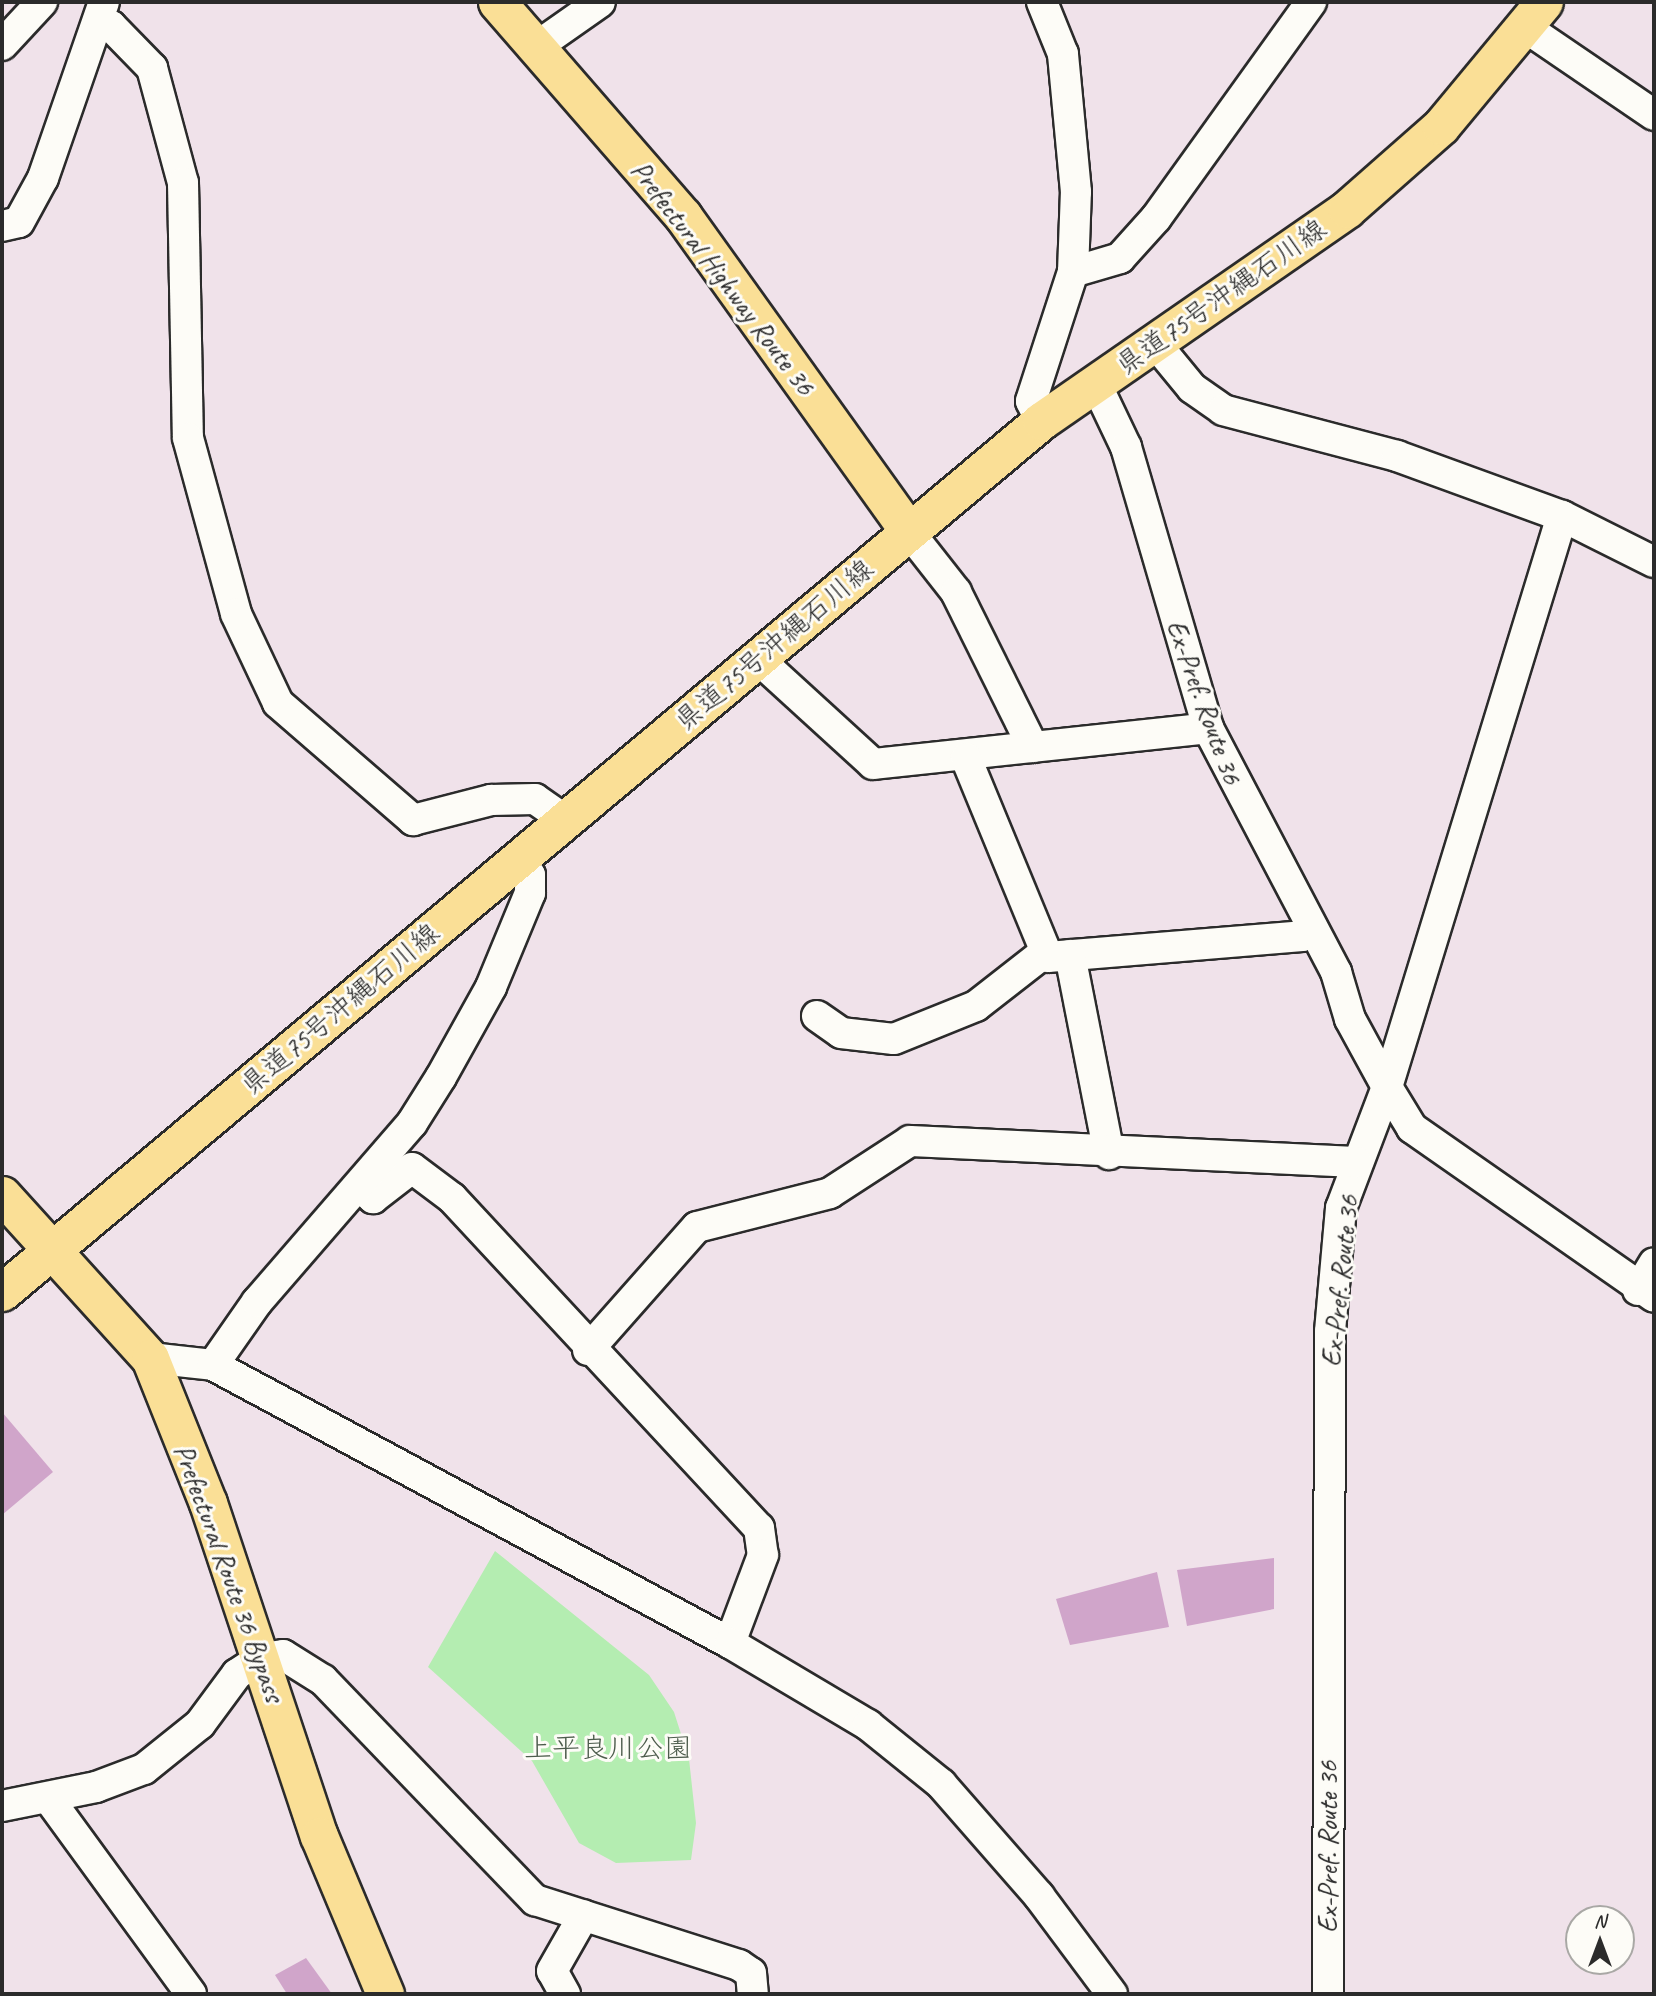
<!DOCTYPE html>
<html>
<head>
<meta charset="utf-8">
<style>
  body { margin:0 }
  #map { position:relative; width:1656px; height:1996px; overflow:hidden; background:#f0e2ea; font-family:Caveat,"Klee One",sans-serif }
  div>[style] { position:absolute }
  .green>* { inset:0; background:#b4edb1 }
  .building>* { inset:0; background:#d0a5ca }
  .roads { filter:drop-shadow(2px 0 #2b2b2b) drop-shadow(-2px 0 #2b2b2b) drop-shadow(0 2px #2b2b2b) drop-shadow(0 -2px #2b2b2b) }
  .minor>* { height:30px; margin:-15px; padding:0 15px; transform-origin:15px; border-radius:15px; background:#fdfcf7 }
  .major>* { height:37px; margin:-18.5px; padding:0 18.5px; transform-origin:18.5px; border-radius:18.5px; background:#fadf96 }
  span { translate:-50% -50%; white-space:nowrap; text-align:center; line-height:1.15; -webkit-text-stroke:6px #fdfcf7; paint-order:stroke }
  .street-label { font-size:28px; color:#2b2b2b }
  .park-label { font-size:28px; color:#4d5c4c }
  .frame { position:absolute; inset:0; border:4px solid #2b2b2b; pointer-events:none }
  .north { position:absolute; left:1565px; top:1905px; width:70px; height:70px; box-sizing:border-box; background:#fdfcf7; border:2px solid #a9a8a5; border-radius:50%; rotate:0deg; font-size:19px; font-weight:700; line-height:28px; text-align:center; color:#2b2b2b }
  .north::after { content:''; display:block; margin:auto; width:24px; height:32px; background:#2b2b2b; clip-path:polygon(50% 0,100% 100%,50% 72%,0 100%) }
</style>
</head>
<body>
<div id="map">
  <div class="green">
    <div style="clip-path:polygon(495px 1551px,649px 1675px,674px 1712px,689px 1759px,696px 1823px,691px 1860px,616px 1863px,579px 1843px,532px 1761px,428px 1667px)"></div>
  </div>
  <div class="building">
    <div style="clip-path:polygon(2px 1412px,53px 1472px,2px 1515px)"></div>
    <div style="clip-path:polygon(1274px 1558px,1274px 1609px,1187px 1626px,1177px 1570px)"></div>
    <div style="clip-path:polygon(1157px 1572px,1169px 1627px,1070px 1645px,1056px 1599px)"></div>
    <div style="clip-path:polygon(306px 1958px,332px 1994px,287px 1994px,275px 1975px)"></div>
  </div>
  <div class="roads">
    <div class="minor">
      <div style="left:98px;top:21px;width:14px;rotate:21deg"></div>
      <div style="left:111px;top:26px;width:59px;rotate:45.7deg"></div>
      <div style="left:152px;top:68px;width:119px;rotate:74.9deg"></div>
      <div style="left:183px;top:183px;width:255px;rotate:88.9deg"></div>
      <div style="left:188px;top:438px;width:182px;rotate:74.7deg"></div>
      <div style="left:236px;top:614px;width:98px;rotate:64.7deg"></div>
      <div style="left:278px;top:703px;width:179px;rotate:40.9deg"></div>
      <div style="left:413px;top:820px;width:81px;rotate:-14.4deg"></div>
      <div style="left:491px;top:800px;width:44px;rotate:-1.3deg"></div>
      <div style="left:535px;top:799px;width:35px;rotate:35deg"></div>
      <div style="left:1525px;top:27px;width:156px;rotate:34.3deg"></div>
      <div style="left:2px;top:45px;width:59px;rotate:-47.1deg"></div>
      <div style="left:536px;top:47px;width:78px;rotate:-35.1deg"></div>
      <div style="left:2px;top:226px;width:17px;rotate:-13deg"></div>
      <div style="left:19px;top:222px;width:50px;rotate:-61.4deg"></div>
      <div style="left:43px;top:178px;width:186px;rotate:-70.9deg"></div>
      <div style="left:1073px;top:272px;width:49px;rotate:-16.6deg"></div>
      <div style="left:1120px;top:258px;width:54px;rotate:-48deg"></div>
      <div style="left:1156px;top:218px;width:266px;rotate:-54.3deg"></div>
      <div style="left:1155px;top:343px;width:58px;rotate:50.6deg"></div>
      <div style="left:1192px;top:388px;width:38px;rotate:35deg"></div>
      <div style="left:1223px;top:410px;width:180px;rotate:14.8deg"></div>
      <div style="left:1397px;top:456px;width:176px;rotate:20deg"></div>
      <div style="left:1562px;top:516px;width:103px;rotate:26.6deg"></div>
      <div style="left:1096px;top:384px;width:70px;rotate:64.5deg"></div>
      <div style="left:1126px;top:447px;width:293px;rotate:73.7deg"></div>
      <div style="left:1208px;top:728px;width:276px;rotate:62.3deg"></div>
      <div style="left:1336px;top:972px;width:49px;rotate:73.4deg"></div>
      <div style="left:1350px;top:1019px;width:77px;rotate:61.4deg"></div>
      <div style="left:1387px;top:1087px;width:129px;rotate:110.8deg"></div>
      <div style="left:1341px;top:1208px;width:123px;rotate:95.1deg"></div>
      <div style="left:1330px;top:1331px;width:663px;rotate:90.17deg"></div>
      <div style="left:1041px;top:421px;width:22px;rotate:-117deg"></div>
      <div style="left:1031px;top:401px;width:136px;rotate:-72deg"></div>
      <div style="left:1073px;top:272px;width:80px;rotate:-87.9deg"></div>
      <div style="left:1076px;top:192px;width:139px;rotate:-95.4deg"></div>
      <div style="left:1063px;top:54px;width:56px;rotate:-112deg"></div>
      <div style="left:1562px;top:516px;width:597px;rotate:107.04deg"></div>
      <div style="left:1387px;top:1087px;width:48px;rotate:58.6deg"></div>
      <div style="left:1412px;top:1128px;width:295px;rotate:34.9deg"></div>
      <div style="left:909px;top:532px;width:76px;rotate:51.9deg"></div>
      <div style="left:956px;top:592px;width:173px;rotate:63.6deg"></div>
      <div style="left:757px;top:658px;width:157px;rotate:42.4deg"></div>
      <div style="left:873px;top:764px;width:337px;rotate:-6.1deg"></div>
      <div style="left:966px;top:758px;width:215px;rotate:67.6deg"></div>
      <div style="left:1048px;top:957px;width:255px;rotate:-4.7deg"></div>
      <div style="left:1302px;top:936px;width:13px;rotate:-32deg"></div>
      <div style="left:1070px;top:955px;width:203px;rotate:78.9deg"></div>
      <div style="left:817px;top:1016px;width:29px;rotate:35deg"></div>
      <div style="left:841px;top:1033px;width:53px;rotate:6.5deg"></div>
      <div style="left:894px;top:1039px;width:88px;rotate:-21.9deg"></div>
      <div style="left:976px;top:1006px;width:88px;rotate:-38deg"></div>
      <div style="left:360px;top:1186px;width:18px;rotate:43deg"></div>
      <div style="left:373px;top:1198px;width:49px;rotate:-37.6deg"></div>
      <div style="left:412px;top:1168px;width:50px;rotate:36.9deg"></div>
      <div style="left:452px;top:1198px;width:451px;rotate:47.1deg"></div>
      <div style="left:759px;top:1528px;width:27px;rotate:82deg"></div>
      <div style="left:763px;top:1555px;width:94px;rotate:110.6deg"></div>
      <div style="left:1638px;top:1290px;width:31px;rotate:-59deg"></div>
      <div style="left:588px;top:1350px;width:164px;rotate:-48.5deg"></div>
      <div style="left:697px;top:1227px;width:137px;rotate:-14.3deg"></div>
      <div style="left:830px;top:1193px;width:95px;rotate:-33deg"></div>
      <div style="left:910px;top:1141px;width:447px;rotate:2.7deg"></div>
      <div style="left:150px;top:1358px;width:63px;rotate:6.3deg"></div>
      <div style="left:213px;top:1365px;width:587px;rotate:28.27deg"></div>
      <div style="left:730px;top:1643px;width:161px;rotate:30.7deg"></div>
      <div style="left:868px;top:1725px;width:94px;rotate:38.9deg"></div>
      <div style="left:941px;top:1784px;width:149px;rotate:48.8deg"></div>
      <div style="left:1039px;top:1896px;width:122px;rotate:53.3deg"></div>
      <div style="left:213px;top:1365px;width:77px;rotate:-55.1deg"></div>
      <div style="left:257px;top:1302px;width:237px;rotate:-49.1deg"></div>
      <div style="left:412px;top:1123px;width:54px;rotate:-57.8deg"></div>
      <div style="left:441px;top:1077px;width:103px;rotate:-60.9deg"></div>
      <div style="left:491px;top:987px;width:102px;rotate:-67.5deg"></div>
      <div style="left:530px;top:893px;width:18px;rotate:-90deg"></div>
      <div style="left:530px;top:875px;width:19px;rotate:-125deg"></div>
      <div style="left:49px;top:1799px;width:241px;rotate:53.9deg"></div>
      <div style="left:2px;top:1806px;width:96px;rotate:-11.4deg"></div>
      <div style="left:96px;top:1787px;width:51px;rotate:-20.6deg"></div>
      <div style="left:144px;top:1769px;width:72px;rotate:-38.8deg"></div>
      <div style="left:200px;top:1724px;width:62px;rotate:-53.5deg"></div>
      <div style="left:237px;top:1674px;width:30px;rotate:-33deg"></div>
      <div style="left:262px;top:1658px;width:21px;rotate:-8deg"></div>
      <div style="left:283px;top:1655px;width:47px;rotate:32deg"></div>
      <div style="left:323px;top:1680px;width:306px;rotate:46.1deg"></div>
      <div style="left:535px;top:1900px;width:214px;rotate:17.7deg"></div>
      <div style="left:739px;top:1965px;width:14px;rotate:34deg"></div>
      <div style="left:751px;top:1973px;width:21px;rotate:85deg"></div>
      <div style="left:565px;top:1994px;width:26px;rotate:-119deg"></div>
      <div style="left:552px;top:1971px;width:64px;rotate:-60.3deg"></div>
    </div>
    <div class="major">
      <div style="left:497px;top:2px;width:284px;rotate:49deg"></div>
      <div style="left:683px;top:216px;width:388px;rotate:54.4deg"></div>
      <div style="left:2px;top:1195px;width:220px;rotate:47.8deg"></div>
      <div style="left:150px;top:1358px;width:156px;rotate:68.2deg"></div>
      <div style="left:208px;top:1503px;width:351px;rotate:71.6deg"></div>
      <div style="left:319px;top:1836px;width:171px;rotate:67.3deg"></div>
      <div style="left:2px;top:1292px;width:1356px;rotate:-39.97deg"></div>
      <div style="left:1041px;top:421px;width:372px;rotate:-34.7deg"></div>
      <div style="left:1347px;top:209px;width:125px;rotate:-41.4deg"></div>
      <div style="left:1441px;top:126px;width:161px;rotate:-50.3deg"></div>
    </div>
  </div>
  <div class="street-label">
    <span style="left:723px;top:278px;rotate:53deg">Prefectural Highway Route 36</span>
    <span style="left:1221px;top:297px;rotate:-35deg">県道75号沖縄石川線</span>
    <span style="left:774px;top:645px;rotate:-40deg">県道75号沖縄石川線</span>
    <span style="left:1204px;top:702px;rotate:70deg">Ex-Pref. Route 36</span>
    <span style="left:340px;top:1009px;rotate:-40deg">県道75号沖縄石川線</span>
    <span style="left:1340px;top:1281px;rotate:-84deg">Ex-Pref. Route 36</span>
    <span style="left:229px;top:1573px;rotate:70deg">Prefectural Route 36 Bypass</span>
    <span style="left:1328px;top:1847px;rotate:-90deg">Ex-Pref. Route 36</span>
  </div>
  <div class="park-label">
    <span style="left:608px;top:1748px">上平良川公園</span>
  </div>
  <div class="frame"></div>
  <div class="north">N</div>
</div>
</body>
</html>
